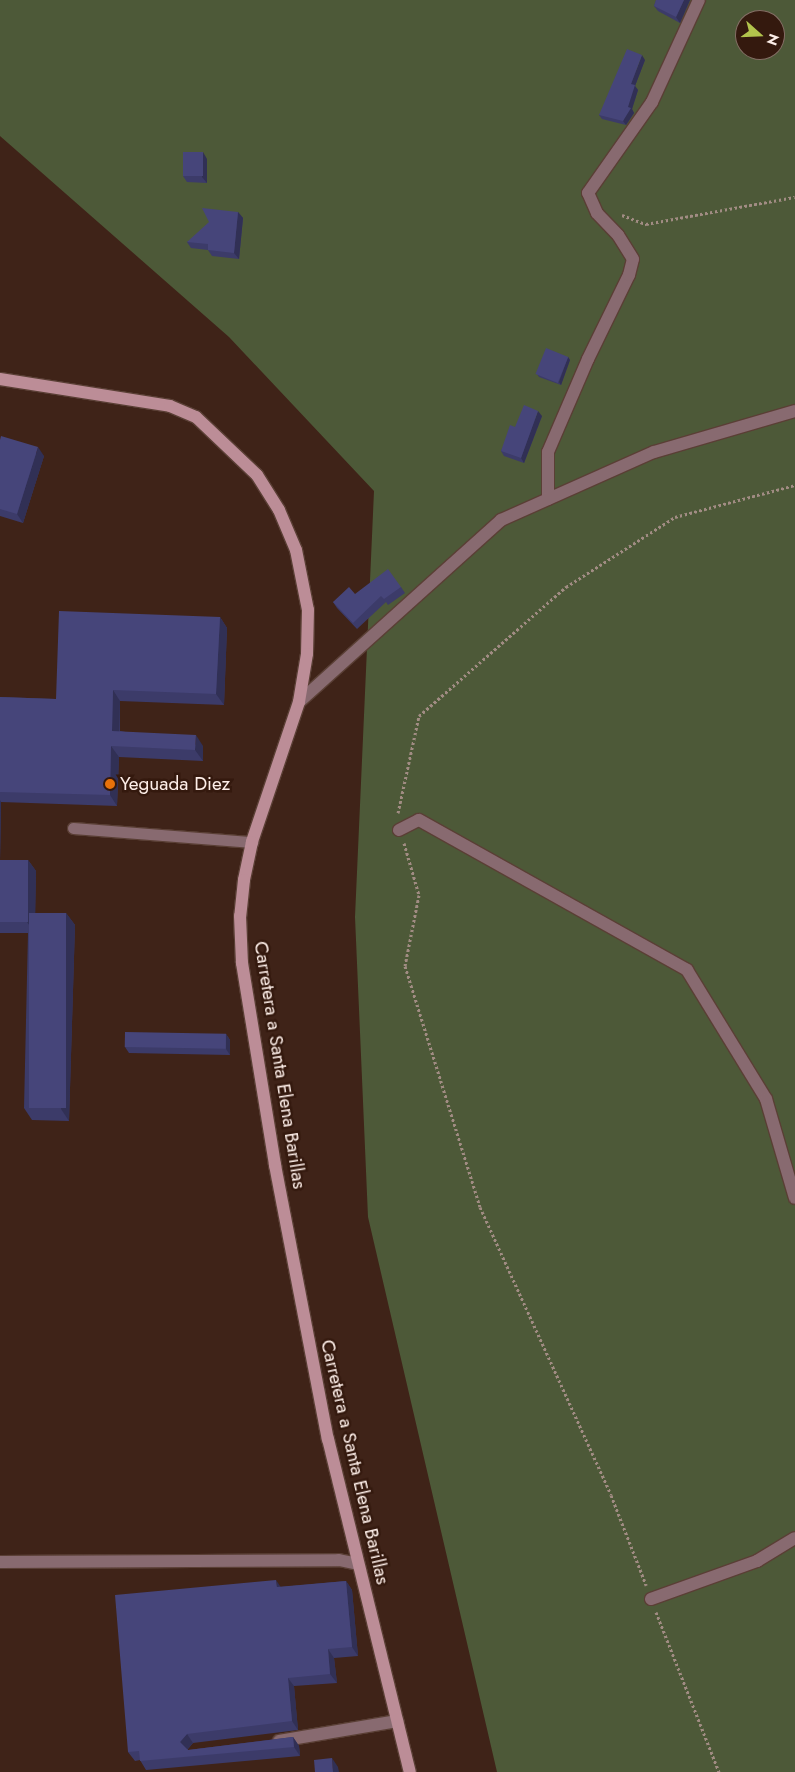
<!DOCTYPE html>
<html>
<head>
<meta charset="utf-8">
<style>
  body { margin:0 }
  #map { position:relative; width:795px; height:1772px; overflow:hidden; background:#3f2318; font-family:Jost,sans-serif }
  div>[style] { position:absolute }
  .green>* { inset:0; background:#4d5938 }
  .path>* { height:3px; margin-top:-1.5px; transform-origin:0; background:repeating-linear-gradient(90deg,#a18c83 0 2.5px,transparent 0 5px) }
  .roads { filter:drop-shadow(1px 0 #5a3f35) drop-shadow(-1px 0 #5a3f35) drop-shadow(0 1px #5a3f35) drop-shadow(0 -1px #5a3f35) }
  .lane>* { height:11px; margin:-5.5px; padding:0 5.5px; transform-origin:5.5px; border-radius:5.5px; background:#886a70 }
  .street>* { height:12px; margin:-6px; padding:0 6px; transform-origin:6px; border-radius:6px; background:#886a70 }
  .secondary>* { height:12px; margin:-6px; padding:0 6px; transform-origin:6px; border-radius:6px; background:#bc8d97 }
  .wall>* { inset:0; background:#3c3b69 }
  .shaded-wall>* { inset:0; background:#313055 }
  .building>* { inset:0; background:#46457a; transform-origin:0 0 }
  .dots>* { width:14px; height:14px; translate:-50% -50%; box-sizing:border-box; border:2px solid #34190e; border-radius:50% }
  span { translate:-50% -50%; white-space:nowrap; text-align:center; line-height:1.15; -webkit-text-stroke:5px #34190e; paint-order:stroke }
  .poi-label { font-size:19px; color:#fdeee8 }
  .left { translate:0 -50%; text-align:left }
  .street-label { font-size:19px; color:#fdeee8 }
  .north { position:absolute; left:735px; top:10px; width:50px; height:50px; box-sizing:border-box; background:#34190e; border:1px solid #846e65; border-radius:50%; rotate:110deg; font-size:14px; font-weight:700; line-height:20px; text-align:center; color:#fdeee8 }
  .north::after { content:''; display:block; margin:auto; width:18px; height:22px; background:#b2c34c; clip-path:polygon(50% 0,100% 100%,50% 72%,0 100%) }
</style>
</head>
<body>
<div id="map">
  <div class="green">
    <div style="clip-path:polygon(evenodd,0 0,795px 0,795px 1772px,497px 1772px,368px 1217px,355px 917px,374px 491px,229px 337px,0 136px,0 0,745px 20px,775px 20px,775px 50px,745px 50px,745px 20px)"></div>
  </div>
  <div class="path">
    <div style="left:622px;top:215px;width:26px;rotate:21deg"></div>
    <div style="left:646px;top:224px;width:151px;rotate:-10.3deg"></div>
    <div style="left:398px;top:813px;width:99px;rotate:-77.8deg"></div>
    <div style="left:419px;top:716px;width:196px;rotate:-41.3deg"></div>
    <div style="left:566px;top:587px;width:130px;rotate:-32.7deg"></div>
    <div style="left:675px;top:517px;width:124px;rotate:-14.9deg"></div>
    <div style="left:404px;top:843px;width:54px;rotate:73.9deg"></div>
    <div style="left:419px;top:895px;width:72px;rotate:101.2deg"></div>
    <div style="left:405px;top:966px;width:252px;rotate:72.7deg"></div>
    <div style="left:480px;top:1207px;width:316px;rotate:65.5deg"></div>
    <div style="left:611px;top:1495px;width:97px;rotate:68.7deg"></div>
    <div style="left:656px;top:1612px;width:172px;rotate:68.5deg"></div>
  </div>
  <div class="roads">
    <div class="lane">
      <div style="left:73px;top:828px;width:180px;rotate:4.5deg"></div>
    </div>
    <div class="street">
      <div style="left:548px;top:499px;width:47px;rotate:-90deg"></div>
      <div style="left:548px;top:452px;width:101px;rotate:-66.7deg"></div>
      <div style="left:588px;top:359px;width:93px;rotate:-64deg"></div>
      <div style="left:629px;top:275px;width:16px;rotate:-76deg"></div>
      <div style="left:633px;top:259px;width:28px;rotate:-122deg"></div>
      <div style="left:618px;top:235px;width:30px;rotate:-134deg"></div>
      <div style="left:597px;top:213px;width:22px;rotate:-114deg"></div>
      <div style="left:588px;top:193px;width:111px;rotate:-54.9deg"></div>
      <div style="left:652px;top:102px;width:112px;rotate:-65.3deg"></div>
      <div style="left:299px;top:702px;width:272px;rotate:-42deg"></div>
      <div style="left:501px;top:520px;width:167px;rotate:-24deg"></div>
      <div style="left:654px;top:452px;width:147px;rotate:-16.2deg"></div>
      <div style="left:399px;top:830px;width:22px;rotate:-27deg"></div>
      <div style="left:419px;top:820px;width:307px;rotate:29.2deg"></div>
      <div style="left:687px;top:970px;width:151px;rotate:58.5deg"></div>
      <div style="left:766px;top:1099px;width:103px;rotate:73.7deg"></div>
      <div style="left:0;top:1562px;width:339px;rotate:-0.3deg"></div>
      <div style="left:339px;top:1560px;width:19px;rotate:12deg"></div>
      <div style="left:651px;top:1599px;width:113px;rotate:-19.7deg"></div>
      <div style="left:757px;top:1561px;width:44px;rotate:-31.2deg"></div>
      <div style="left:279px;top:1741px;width:120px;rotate:-9.6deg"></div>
    </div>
    <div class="secondary">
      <div style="left:0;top:379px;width:172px;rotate:9deg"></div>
      <div style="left:170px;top:406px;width:28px;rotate:23deg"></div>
      <div style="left:196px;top:417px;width:84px;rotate:43.6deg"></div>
      <div style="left:257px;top:475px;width:41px;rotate:57.8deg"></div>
      <div style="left:279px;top:510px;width:43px;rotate:67deg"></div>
      <div style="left:296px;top:550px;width:61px;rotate:78.7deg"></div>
      <div style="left:308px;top:610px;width:44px;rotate:91.3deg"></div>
      <div style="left:307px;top:654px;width:49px;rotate:99.5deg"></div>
      <div style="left:299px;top:702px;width:148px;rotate:108.6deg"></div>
      <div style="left:252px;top:842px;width:39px;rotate:102deg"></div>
      <div style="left:244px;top:880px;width:36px;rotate:96deg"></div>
      <div style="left:240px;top:916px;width:47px;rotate:87.6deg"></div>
      <div style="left:242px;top:963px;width:205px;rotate:80.7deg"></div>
      <div style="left:275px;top:1165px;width:279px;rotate:79.1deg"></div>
      <div style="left:328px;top:1439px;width:343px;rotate:76.2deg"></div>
    </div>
  </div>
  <div class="wall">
    <div style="clip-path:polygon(656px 0,690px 0,680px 23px,658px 11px,654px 6px)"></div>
    <div style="clip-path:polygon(645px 60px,635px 86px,638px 90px,632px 109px,634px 113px,626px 125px,602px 119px,599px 115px)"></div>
    <div style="clip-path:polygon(207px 159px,207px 183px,187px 182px,183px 176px)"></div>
    <div style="clip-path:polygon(238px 212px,243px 218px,239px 259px,212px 256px,208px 250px,191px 248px,187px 242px)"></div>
    <div style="clip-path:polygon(568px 357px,570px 360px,561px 385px,539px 377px,537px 374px)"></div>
    <div style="clip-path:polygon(542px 416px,524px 463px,504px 456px,501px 451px,515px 427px)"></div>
    <div style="clip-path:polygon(0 440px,44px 456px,23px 523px,0 516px)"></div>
    <div style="clip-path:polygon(401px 587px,405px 593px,388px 605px,386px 602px,357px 629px,337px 608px,333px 602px,355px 594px)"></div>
    <div style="clip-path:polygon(220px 617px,227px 628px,224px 705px,120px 701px,120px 731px,203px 746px,203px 761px,119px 757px,117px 806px,1px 802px,0 860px,28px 860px,36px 871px,35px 913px,66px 913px,75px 925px,69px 1121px,32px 1120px,24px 1108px,28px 933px,0 933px,0 697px,56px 699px)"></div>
    <div style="clip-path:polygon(226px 1034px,230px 1040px,230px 1055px,129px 1053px,125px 1047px)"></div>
    <div style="clip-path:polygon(346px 1581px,352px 1590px,358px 1656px,334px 1658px,337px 1683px,294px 1686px,298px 1730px,193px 1743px,188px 1749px,188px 1750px,293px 1737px,299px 1746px,300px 1756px,146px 1770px,140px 1760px,135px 1761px,128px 1752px,281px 1587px)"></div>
  </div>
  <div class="shaded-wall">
    <div style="clip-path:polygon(684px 0,690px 0,680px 23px,676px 17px)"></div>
    <div style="clip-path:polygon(642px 55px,645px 60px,635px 86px,638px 90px,632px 109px,634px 113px,626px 125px,623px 121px,628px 107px,631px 84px)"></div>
    <div style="clip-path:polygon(203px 152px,207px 159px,207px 183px,202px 177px)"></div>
    <div style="clip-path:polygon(238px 212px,243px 218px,239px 259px,234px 253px)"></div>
    <div style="clip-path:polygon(568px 357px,570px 360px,561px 385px,559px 382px)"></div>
    <div style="clip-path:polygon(538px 411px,542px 416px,524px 463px,521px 458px)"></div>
    <div style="clip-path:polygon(38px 447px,44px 456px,23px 523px,17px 514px)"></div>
    <div style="clip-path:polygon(220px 617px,227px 628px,224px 705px,216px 694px)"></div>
    <div style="clip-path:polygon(113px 690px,120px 701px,119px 742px,112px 731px)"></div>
    <div style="clip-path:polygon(196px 735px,203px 746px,203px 761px,195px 750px)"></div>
    <div style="clip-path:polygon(111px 746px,119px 757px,117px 806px,110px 795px)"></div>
    <div style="clip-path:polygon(0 800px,1px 802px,0 863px)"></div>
    <div style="clip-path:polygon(28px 860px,36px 871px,35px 933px,27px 922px)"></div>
    <div style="clip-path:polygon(66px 913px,75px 925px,69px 1121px,61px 1109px)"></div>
    <div style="clip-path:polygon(226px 1034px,230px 1040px,230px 1055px,226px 1049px)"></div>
    <div style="clip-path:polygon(276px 1580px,282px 1589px,277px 1587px)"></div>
    <div style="clip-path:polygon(346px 1581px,352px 1590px,358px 1656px,352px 1647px)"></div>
    <div style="clip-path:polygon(328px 1649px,334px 1658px,337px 1683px,330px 1674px)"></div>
    <div style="clip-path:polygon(288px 1678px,294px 1686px,298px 1730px,292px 1721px)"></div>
    <div style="clip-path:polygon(187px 1734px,193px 1743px,186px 1751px,180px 1742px)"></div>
    <div style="clip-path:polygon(293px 1737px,299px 1746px,300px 1756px,294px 1747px)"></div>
    <div style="clip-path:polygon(332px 1758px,338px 1767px,339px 1772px,333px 1772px)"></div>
  </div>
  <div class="building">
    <div style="clip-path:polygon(656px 0,684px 0,676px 17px,654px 6px)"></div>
    <div style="clip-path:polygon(627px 49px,642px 55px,631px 84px,635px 85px,628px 107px,631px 108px,623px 121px,599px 115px)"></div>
    <div style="left:183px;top:152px;width:20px;height:24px"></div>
    <div style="clip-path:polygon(202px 208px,238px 212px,234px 253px,208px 250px,208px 244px,187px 242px,209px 222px)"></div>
    <div style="left:546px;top:348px;width:24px;height:28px;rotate:22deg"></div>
    <div style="clip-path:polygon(524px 405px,538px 411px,521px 458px,501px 451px,510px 425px,515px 427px)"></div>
    <div style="clip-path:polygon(1px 436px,38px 447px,17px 514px,0 509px,0 440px)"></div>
    <div style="clip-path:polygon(388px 569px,401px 587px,384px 599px,381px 596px,353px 623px,333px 602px,349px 587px,355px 594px)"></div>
    <div style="clip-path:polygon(59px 611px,220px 617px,216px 694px,113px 690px,112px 731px,196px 735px,195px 750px,111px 746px,110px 795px,0 792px,0 697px,56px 699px)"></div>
    <div style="left:0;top:860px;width:28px;height:62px"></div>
    <div style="left:29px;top:913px;width:37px;height:195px"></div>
    <div style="left:125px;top:1032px;width:101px;height:15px;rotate:1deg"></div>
    <div style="clip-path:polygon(276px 1580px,277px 1587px,346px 1581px,352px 1647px,328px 1649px,330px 1674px,288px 1678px,292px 1721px,187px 1734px,180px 1742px,188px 1750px,293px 1737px,294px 1747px,140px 1761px,139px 1751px,128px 1752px,115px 1595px)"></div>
    <div style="clip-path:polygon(332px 1758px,333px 1772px,315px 1772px,314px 1760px)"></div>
  </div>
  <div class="dots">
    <div style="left:110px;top:784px;background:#e8710a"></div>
  </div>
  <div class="poi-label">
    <span class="left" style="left:120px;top:784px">Yeguada Diez</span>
  </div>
  <div class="street-label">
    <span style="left:280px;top:1065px;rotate:81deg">Carretera a Santa Elena Barillas</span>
    <span style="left:355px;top:1462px;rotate:77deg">Carretera a Santa Elena Barillas</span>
  </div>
  <div class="north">N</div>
</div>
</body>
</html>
